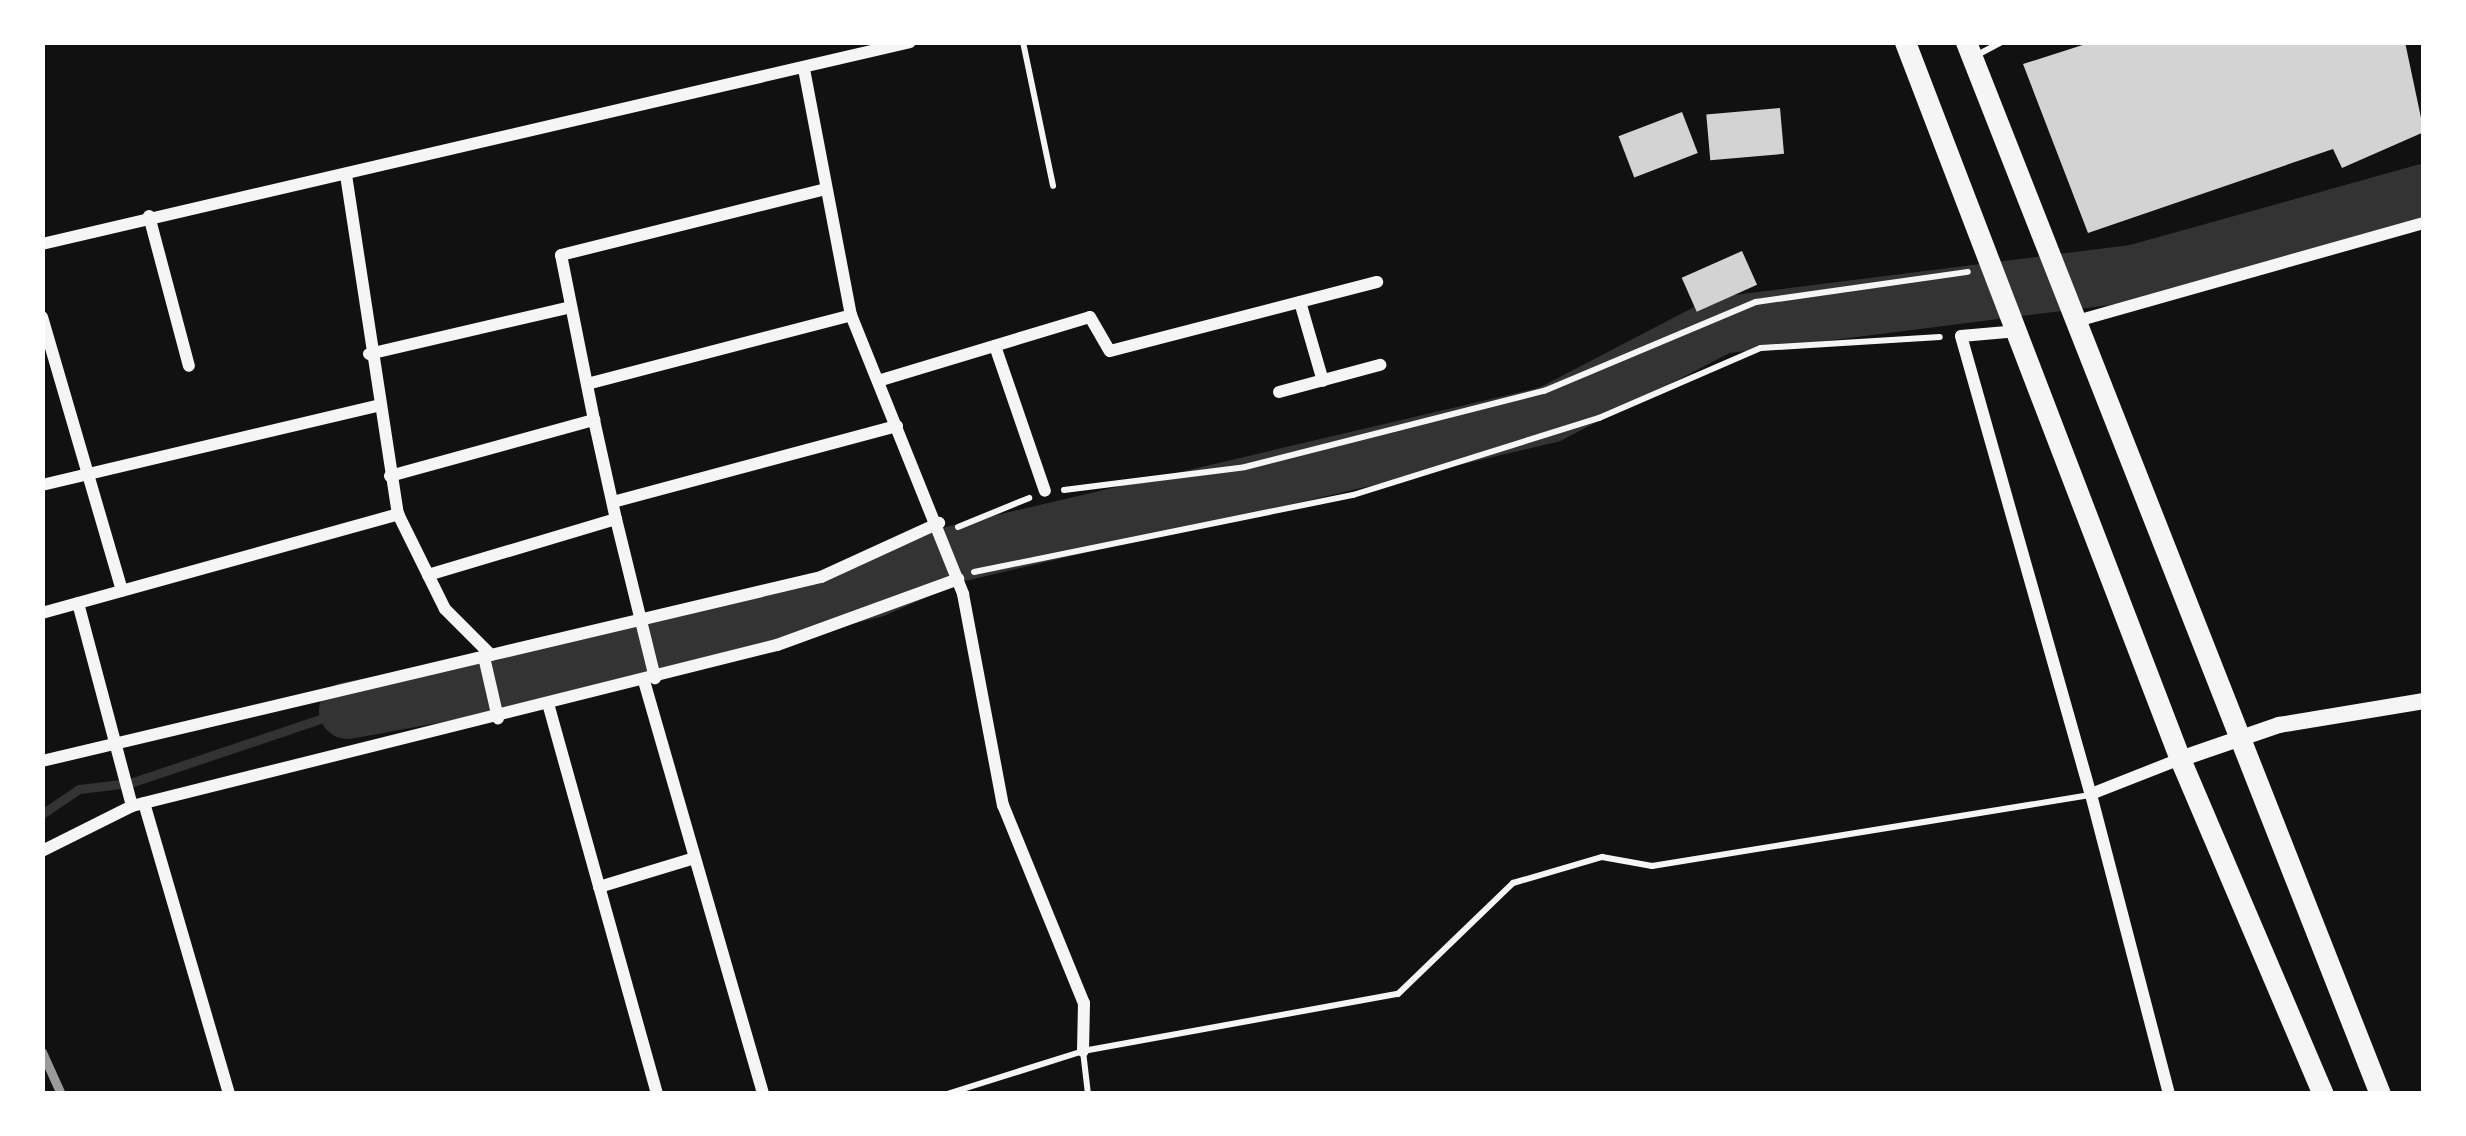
<!DOCTYPE html>
<html>
<head>
<meta charset="utf-8">
<style>
  body { margin:0 }
  #map { position:relative; width:2466px; height:1136px; overflow:hidden; background:#111; font-family:Inter,sans-serif }
  div>[style] { position:absolute }
  .stream>* { height:9px; margin:-4.5px; padding:0 4.5px; transform-origin:4.5px; border-radius:4.5px; background:#333 }
  .river>* { height:57px; margin:-28.5px; padding:0 28.5px; transform-origin:28.5px; border-radius:28.5px; background:#333 }
  .building>* { inset:0; background:#d3d3d3; transform-origin:0 0 }
  .path>* { height:6px; margin:-3px; padding:0 3px; transform-origin:3px; border-radius:3px; background:#f5f5f5 }
  .service>* { height:6px; margin:-3px; padding:0 3px; transform-origin:3px; border-radius:3px; background:#f5f5f5 }
  .minor>* { height:12px; margin:-6px; padding:0 6px; transform-origin:6px; border-radius:6px; background:#f5f5f5 }
  .tertiary>* { height:16px; margin:-8px; padding:0 8px; transform-origin:8px; border-radius:8px; background:#f5f5f5 }
  .trunk>* { height:21px; margin:-10.5px; padding:0 10.5px; transform-origin:10.5px; border-radius:10.5px; background:#f5f5f5 }
  .rail>* { height:9px; margin:-4.5px; padding:0 4.5px; transform-origin:4.5px; border-radius:4.5px; background:#9a9a9a }
  span { translate:-50% -50%; white-space:nowrap; text-align:center; line-height:1.15; -webkit-text-stroke:9px #fff; paint-order:stroke }
  .frame { position:absolute; inset:0; border:45px solid #fff; pointer-events:none }
</style>
</head>
<body>
<div id="map">
  <div class="stream">
    <div style="left:42px;top:814px;width:45px;rotate:-34deg"></div>
    <div style="left:79px;top:789px;width:51px;rotate:-6.7deg"></div>
    <div style="left:130px;top:783px;width:229px;rotate:-18.6deg"></div>
  </div>
  <div class="river">
    <div style="left:347px;top:710px;width:193px;rotate:-10.4deg"></div>
    <div style="left:537px;top:675px;width:347px;rotate:-14.4deg"></div>
    <div style="left:873px;top:589px;width:87px;rotate:-23.6deg"></div>
    <div style="left:953px;top:554px;width:612px;rotate:-13.22deg"></div>
    <div style="left:1549px;top:414px;width:193px;rotate:-27.5deg"></div>
    <div style="left:1720px;top:325px;width:420px;rotate:-7.2deg"></div>
    <div style="left:2137px;top:272px;width:298px;rotate:-15.6deg"></div>
  </div>
  <div class="building">
    <div style="clip-path:polygon(2092px 42px,2405px 42px,2424px 132px,2342px 168px,2333px 149px,2088px 233px,2023px 64px)"></div>
    <div style="left:1780px;top:108px;width:46px;height:74px;rotate:85deg"></div>
    <div style="left:1682px;top:112px;width:44px;height:68px;rotate:69deg"></div>
    <div style="left:1742px;top:251px;width:37px;height:66px;rotate:66deg"></div>
  </div>
  <div class="path">
    <div style="left:1064px;top:490px;width:182px;rotate:-7.2deg"></div>
    <div style="left:1245px;top:467px;width:309px;rotate:-14.3deg"></div>
    <div style="left:1544px;top:391px;width:230px;rotate:-22.8deg"></div>
    <div style="left:1756px;top:302px;width:214px;rotate:-8.1deg"></div>
    <div style="left:958px;top:527px;width:77px;rotate:-22.2deg"></div>
    <div style="left:974px;top:572px;width:387px;rotate:-11.5deg"></div>
    <div style="left:1353px;top:495px;width:258px;rotate:-17.4deg"></div>
    <div style="left:1599px;top:418px;width:176px;rotate:-23.4deg"></div>
    <div style="left:1761px;top:348px;width:179px;rotate:-3.5deg"></div>
  </div>
  <div class="service">
    <div style="left:1023px;top:42px;width:147px;rotate:78.2deg"></div>
    <div style="left:1979px;top:54px;width:26px;rotate:-28deg"></div>
    <div style="left:1083px;top:1051px;width:43px;rotate:83.4deg"></div>
    <div style="left:947px;top:1094px;width:143px;rotate:-17.5deg"></div>
    <div style="left:1083px;top:1051px;width:320px;rotate:-10.3deg"></div>
    <div style="left:1398px;top:994px;width:160px;rotate:-44deg"></div>
    <div style="left:1513px;top:883px;width:93px;rotate:-16.3deg"></div>
    <div style="left:1602px;top:857px;width:51px;rotate:10.2deg"></div>
    <div style="left:1652px;top:866px;width:442px;rotate:-9.2deg"></div>
  </div>
  <div class="minor">
    <div style="left:804px;top:69px;width:250px;rotate:79.2deg"></div>
    <div style="left:851px;top:315px;width:301px;rotate:68.1deg"></div>
    <div style="left:963px;top:594px;width:215px;rotate:79.3deg"></div>
    <div style="left:1003px;top:805px;width:214px;rotate:67.8deg"></div>
    <div style="left:1084px;top:1003px;width:48px;rotate:91.2deg"></div>
    <div style="left:346px;top:175px;width:343px;rotate:81.3deg"></div>
    <div style="left:398px;top:514px;width:106px;rotate:63.7deg"></div>
    <div style="left:445px;top:609px;width:65px;rotate:45deg"></div>
    <div style="left:491px;top:655px;width:339px;rotate:-13.3deg"></div>
    <div style="left:821px;top:577px;width:130px;rotate:-24.6deg"></div>
    <div style="left:149px;top:216px;width:155px;rotate:75.1deg"></div>
    <div style="left:42px;top:244px;width:891px;rotate:-13.1deg"></div>
    <div style="left:1300px;top:302px;width:82px;rotate:73.8deg"></div>
    <div style="left:42px;top:317px;width:285px;rotate:73.7deg"></div>
    <div style="left:2077px;top:321px;width:361px;rotate:-15.8deg"></div>
    <div style="left:2018px;top:331px;width:57px;rotate:175deg"></div>
    <div style="left:1961px;top:336px;width:476px;rotate:74.2deg"></div>
    <div style="left:995px;top:346px;width:153px;rotate:71deg"></div>
    <div style="left:369px;top:354px;width:207px;rotate:-13.1deg"></div>
    <div style="left:878px;top:381px;width:221px;rotate:-16.8deg"></div>
    <div style="left:1090px;top:317px;width:39px;rotate:60deg"></div>
    <div style="left:1110px;top:351px;width:276px;rotate:-14.5deg"></div>
    <div style="left:587px;top:384px;width:273px;rotate:-14.6deg"></div>
    <div style="left:1279px;top:392px;width:105px;rotate:-15deg"></div>
    <div style="left:594px;top:420px;width:168px;rotate:-101.3deg"></div>
    <div style="left:561px;top:255px;width:272px;rotate:-14deg"></div>
    <div style="left:390px;top:476px;width:212px;rotate:-15.4deg"></div>
    <div style="left:594px;top:420px;width:101px;rotate:77.5deg"></div>
    <div style="left:42px;top:485px;width:342px;rotate:-13.3deg"></div>
    <div style="left:613px;top:502px;width:294px;rotate:-15deg"></div>
    <div style="left:428px;top:575px;width:196px;rotate:-16.6deg"></div>
    <div style="left:616px;top:519px;width:164px;rotate:76.2deg"></div>
    <div style="left:78px;top:603px;width:210px;rotate:75.1deg"></div>
    <div style="left:132px;top:806px;width:665px;rotate:-14.02deg"></div>
    <div style="left:777px;top:645px;width:193px;rotate:-20deg"></div>
    <div style="left:42px;top:613px;width:370px;rotate:-15.5deg"></div>
    <div style="left:484px;top:657px;width:63px;rotate:77.1deg"></div>
    <div style="left:644px;top:681px;width:430px;rotate:73.9deg"></div>
    <div style="left:549px;top:707px;width:402px;rotate:74.4deg"></div>
    <div style="left:42px;top:761px;width:461px;rotate:-13.3deg"></div>
    <div style="left:144px;top:803px;width:303px;rotate:73.7deg"></div>
    <div style="left:42px;top:851px;width:101px;rotate:-26.6deg"></div>
    <div style="left:599px;top:887px;width:100px;rotate:-16.8deg"></div>
    <div style="left:2169px;top:1094px;width:310px;rotate:-104.6deg"></div>
    <div style="left:2091px;top:794px;width:96px;rotate:-21.5deg"></div>
  </div>
  <div class="tertiary">
    <div style="left:2180px;top:759px;width:105px;rotate:-19deg"></div>
    <div style="left:2279px;top:725px;width:147px;rotate:-9.4deg"></div>
  </div>
  <div class="trunk">
    <div style="left:1905px;top:42px;width:768px;rotate:69.02deg"></div>
    <div style="left:2180px;top:759px;width:364px;rotate:66.9deg"></div>
    <div style="left:1966px;top:42px;width:1131px;rotate:68.52deg"></div>
  </div>
  <div class="rail">
    <div style="left:42px;top:1052px;width:46px;rotate:65.7deg"></div>
  </div>
  <div class="frame"></div>
</div>
</body>
</html>
